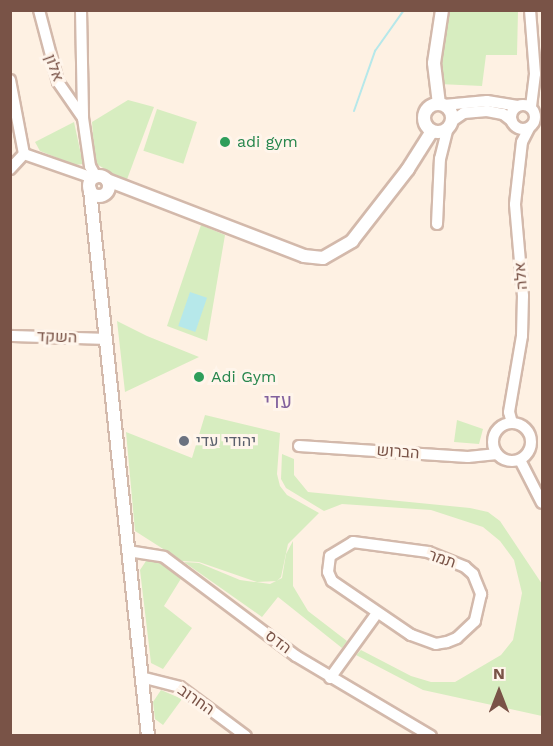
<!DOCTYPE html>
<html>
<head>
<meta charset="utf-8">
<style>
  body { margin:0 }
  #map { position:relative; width:553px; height:746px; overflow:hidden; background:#fef1e3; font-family:"Work Sans",Heebo,sans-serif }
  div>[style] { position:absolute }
  .green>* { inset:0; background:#d7edc0; transform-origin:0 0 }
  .water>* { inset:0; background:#b6e8ea; transform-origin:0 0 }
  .stream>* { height:2px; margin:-1px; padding:0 1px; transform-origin:1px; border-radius:1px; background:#b6e8ea }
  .roads { filter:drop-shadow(2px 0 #d3b9ab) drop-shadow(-2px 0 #d3b9ab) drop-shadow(0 2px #d3b9ab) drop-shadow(0 -2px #d3b9ab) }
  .minor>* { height:10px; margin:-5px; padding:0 5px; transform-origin:5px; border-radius:5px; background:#fff }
  .minor>.ring { margin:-5px; padding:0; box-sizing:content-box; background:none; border:10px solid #fff; border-radius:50% }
  .tertiary>* { height:12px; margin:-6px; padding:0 6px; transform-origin:6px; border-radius:6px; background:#fff }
  .tertiary>.ring { margin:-6px; padding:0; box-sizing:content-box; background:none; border:12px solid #fff; border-radius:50% }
  .dots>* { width:16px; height:16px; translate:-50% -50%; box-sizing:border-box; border:3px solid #fff5eb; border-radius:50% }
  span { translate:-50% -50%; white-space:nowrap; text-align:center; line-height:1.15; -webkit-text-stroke:6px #fff5eb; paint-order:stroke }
  .street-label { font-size:16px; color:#795347 }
  .leisure-label { font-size:16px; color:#27864d }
  .left { translate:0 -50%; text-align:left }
  .worship-label { font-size:16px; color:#5b616d }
  .quarter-label { font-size:20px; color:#82619d }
  .frame { position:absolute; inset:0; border:12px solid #795347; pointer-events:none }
  .north { position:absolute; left:469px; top:662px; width:60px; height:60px; -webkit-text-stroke:4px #fff5eb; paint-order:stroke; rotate:0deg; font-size:16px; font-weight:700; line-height:24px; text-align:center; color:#795347 }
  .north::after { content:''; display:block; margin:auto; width:21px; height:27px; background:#795347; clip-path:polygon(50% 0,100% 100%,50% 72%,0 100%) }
</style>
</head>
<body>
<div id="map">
  <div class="green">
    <div style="clip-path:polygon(446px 11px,518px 11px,517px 55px,486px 55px,482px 86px,439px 84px)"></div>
    <div style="clip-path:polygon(128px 100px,154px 107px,126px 182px,95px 163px,92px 122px)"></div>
    <div style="left:157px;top:109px;width:42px;height:44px;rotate:18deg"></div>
    <div style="clip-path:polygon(74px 122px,83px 164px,75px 165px,40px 151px,35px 142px)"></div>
    <div style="clip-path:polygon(201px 225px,225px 235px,207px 341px,167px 326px)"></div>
    <div style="clip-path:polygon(117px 321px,147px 336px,199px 357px,125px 392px)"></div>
    <div style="clip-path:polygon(205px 415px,280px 433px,277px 474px,280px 486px,287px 495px,319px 513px,288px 544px,281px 577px,277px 581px,257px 582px,199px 562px,182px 561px,135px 531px,126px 432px,192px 458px)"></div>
    <div style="clip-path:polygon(457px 420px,483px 429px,479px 444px,454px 442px)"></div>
    <div style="clip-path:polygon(282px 454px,294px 459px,294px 475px,308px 492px,470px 508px,488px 512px,500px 521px,542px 584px,542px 716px,423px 690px,356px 655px,361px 650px,411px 676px,431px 682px,455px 682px,501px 655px,513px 640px,522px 593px,514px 560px,500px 541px,483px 527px,431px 510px,342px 504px,324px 511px,286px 488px,281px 479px)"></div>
    <div style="clip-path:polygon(293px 541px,293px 586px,308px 611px,347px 641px,342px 648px,278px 597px,262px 617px,184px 562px,199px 563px,240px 580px,270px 584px,282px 578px,286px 554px)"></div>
    <div style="clip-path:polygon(146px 561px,157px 561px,182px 577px,164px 606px,192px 628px,163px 669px,151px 663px,140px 570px)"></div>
    <div style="clip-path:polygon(161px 690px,182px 699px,163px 725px,155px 719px,153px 702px)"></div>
  </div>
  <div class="water">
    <div style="left:190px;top:292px;width:18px;height:36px;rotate:19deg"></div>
  </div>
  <div class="stream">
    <div style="left:354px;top:111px;width:64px;rotate:-70.7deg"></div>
    <div style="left:375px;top:51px;width:50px;rotate:-54.7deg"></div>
  </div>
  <div class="roads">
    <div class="minor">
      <div style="left:39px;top:10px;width:74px;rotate:75.2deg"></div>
      <div style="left:58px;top:82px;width:44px;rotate:55.2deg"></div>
      <div style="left:81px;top:10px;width:108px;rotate:88.9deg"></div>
      <div style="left:83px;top:118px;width:49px;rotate:81.7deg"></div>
      <div style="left:90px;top:166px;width:13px;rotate:61deg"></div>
      <div style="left:530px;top:10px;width:64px;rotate:85.5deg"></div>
      <div style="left:535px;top:74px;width:33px;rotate:97deg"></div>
      <div style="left:10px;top:80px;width:75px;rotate:79.3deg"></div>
      <div class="ring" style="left:511px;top:105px;width:14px;height:14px"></div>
      <div style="left:444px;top:105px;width:43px;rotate:-5.3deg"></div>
      <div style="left:487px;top:101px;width:31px;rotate:9deg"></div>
      <div style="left:452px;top:121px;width:14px;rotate:-34deg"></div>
      <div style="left:464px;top:113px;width:23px;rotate:-5deg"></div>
      <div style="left:487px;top:111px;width:16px;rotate:11deg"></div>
      <div style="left:503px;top:114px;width:11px;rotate:38deg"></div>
      <div style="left:24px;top:154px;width:73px;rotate:19.2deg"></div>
      <div style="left:10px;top:169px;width:21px;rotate:-47deg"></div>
      <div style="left:437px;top:224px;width:65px;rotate:-87.4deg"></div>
      <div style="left:440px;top:159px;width:33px;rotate:-76deg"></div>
      <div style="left:10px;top:336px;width:93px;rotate:1.8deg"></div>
      <div style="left:512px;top:423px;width:11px;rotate:-105deg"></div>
      <div style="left:509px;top:412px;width:77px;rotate:-80.3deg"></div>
      <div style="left:522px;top:336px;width:40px;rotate:-88.6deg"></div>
      <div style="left:523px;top:296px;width:92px;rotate:-95deg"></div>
      <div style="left:515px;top:204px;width:62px;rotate:-83.6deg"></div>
      <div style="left:522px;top:142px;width:16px;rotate:-63deg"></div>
      <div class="ring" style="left:493px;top:423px;width:28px;height:28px"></div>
      <div style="left:299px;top:446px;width:169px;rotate:3.7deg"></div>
      <div style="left:468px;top:457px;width:29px;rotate:-6deg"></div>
      <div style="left:520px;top:460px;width:48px;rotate:62.9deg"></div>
      <div style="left:353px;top:542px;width:76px;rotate:7.6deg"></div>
      <div style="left:428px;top:552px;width:40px;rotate:22deg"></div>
      <div style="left:465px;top:567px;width:11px;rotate:41deg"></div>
      <div style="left:473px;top:574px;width:22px;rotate:68deg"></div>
      <div style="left:481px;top:594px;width:28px;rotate:103deg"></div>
      <div style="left:475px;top:621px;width:25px;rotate:137deg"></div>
      <div style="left:457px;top:638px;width:11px;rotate:158deg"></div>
      <div style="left:447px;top:642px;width:11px;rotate:170deg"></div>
      <div style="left:436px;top:644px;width:27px;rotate:-160deg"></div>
      <div style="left:411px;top:635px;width:96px;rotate:-145.6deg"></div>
      <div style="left:332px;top:581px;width:10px;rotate:-114deg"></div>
      <div style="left:328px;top:572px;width:16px;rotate:-83deg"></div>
      <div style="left:330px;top:556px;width:27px;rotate:-31deg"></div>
      <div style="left:128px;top:551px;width:36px;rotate:9deg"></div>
      <div style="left:164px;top:557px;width:165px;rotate:36.9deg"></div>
      <div style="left:296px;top:656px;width:157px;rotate:30.7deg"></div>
      <div style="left:141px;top:677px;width:40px;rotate:14.4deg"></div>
      <div style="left:180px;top:687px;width:82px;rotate:36.6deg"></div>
      <div style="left:330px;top:678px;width:80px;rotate:-54.1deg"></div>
    </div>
    <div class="tertiary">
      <div style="left:439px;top:104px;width:41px;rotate:-97deg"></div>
      <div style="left:434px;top:63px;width:54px;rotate:-81.4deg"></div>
      <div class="ring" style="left:424px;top:104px;width:16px;height:16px"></div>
      <div class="ring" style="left:89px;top:176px;width:8px;height:8px"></div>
      <div style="left:107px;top:180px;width:211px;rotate:21.1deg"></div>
      <div style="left:304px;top:256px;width:19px;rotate:6deg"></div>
      <div style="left:323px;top:258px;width:34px;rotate:-30deg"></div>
      <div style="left:352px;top:241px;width:91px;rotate:-52.1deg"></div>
      <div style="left:408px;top:169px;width:45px;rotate:-57.7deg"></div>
      <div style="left:90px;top:190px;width:549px;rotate:83.94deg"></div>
    </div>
  </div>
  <div class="dots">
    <div style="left:225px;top:142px;background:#2e9e5b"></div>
    <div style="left:199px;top:377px;background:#2e9e5b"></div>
    <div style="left:184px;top:441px;background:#6b7280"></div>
  </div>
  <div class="street-label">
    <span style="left:54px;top:68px;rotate:70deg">אלון</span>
    <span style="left:521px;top:276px;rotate:-95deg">אלה</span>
    <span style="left:57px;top:337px;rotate:2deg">השקד</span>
    <span style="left:398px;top:452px;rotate:4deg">הברוש</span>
    <span style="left:442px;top:559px;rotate:19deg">תמר</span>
    <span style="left:278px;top:642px;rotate:37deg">הדס</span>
    <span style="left:196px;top:700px;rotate:35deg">החרוב</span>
  </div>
  <div class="leisure-label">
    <span class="left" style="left:237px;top:142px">adi gym</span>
    <span class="left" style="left:211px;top:377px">Adi Gym</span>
  </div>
  <div class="worship-label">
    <span class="left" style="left:196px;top:441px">יהודי עדי</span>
  </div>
  <div class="quarter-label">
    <span style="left:278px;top:401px">עדי</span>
  </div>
  <div class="frame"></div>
  <div class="north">N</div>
</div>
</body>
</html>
